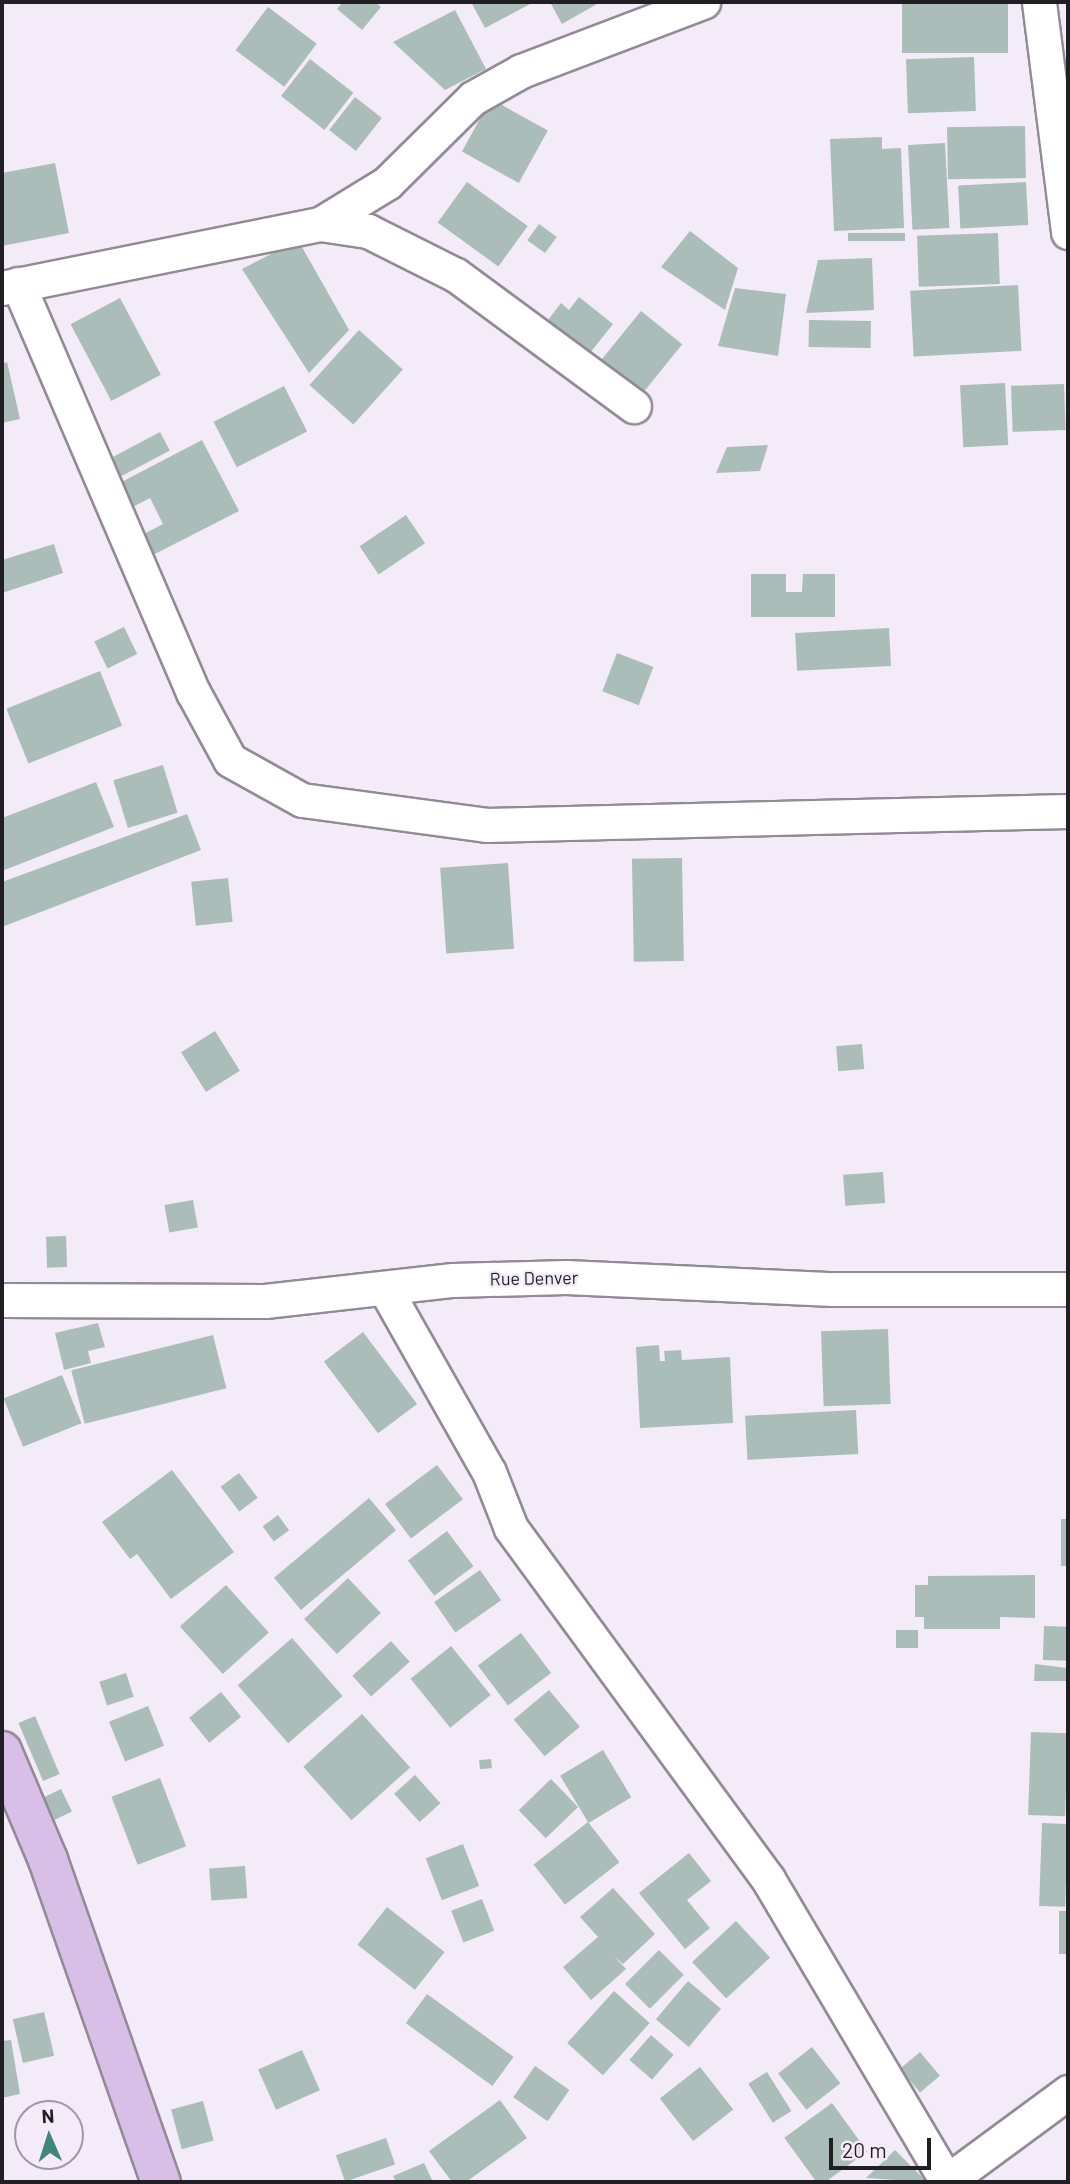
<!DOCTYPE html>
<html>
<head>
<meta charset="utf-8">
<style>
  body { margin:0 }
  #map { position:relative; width:1070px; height:2184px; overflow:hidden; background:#f3ebf8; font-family:Barlow,sans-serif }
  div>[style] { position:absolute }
  .building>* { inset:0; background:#abbdb9; transform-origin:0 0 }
  .roads { filter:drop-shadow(2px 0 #928a96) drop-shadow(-2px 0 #928a96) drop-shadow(0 2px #928a96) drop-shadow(0 -2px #928a96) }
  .minor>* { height:33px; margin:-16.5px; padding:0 16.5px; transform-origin:16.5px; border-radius:16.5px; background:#fff }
  .major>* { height:38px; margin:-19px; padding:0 19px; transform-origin:19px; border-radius:19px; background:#d9bfe8 }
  span { translate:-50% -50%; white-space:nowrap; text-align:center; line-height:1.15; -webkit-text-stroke:5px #f3ebf8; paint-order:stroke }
  .street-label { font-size:18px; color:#221f24 }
  .frame { position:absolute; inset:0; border:4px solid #221f24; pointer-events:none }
  .north { position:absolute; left:14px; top:2100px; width:70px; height:70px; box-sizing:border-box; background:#f3ebf8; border:2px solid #9f99a3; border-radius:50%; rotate:357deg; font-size:19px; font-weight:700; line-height:28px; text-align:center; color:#221f24 }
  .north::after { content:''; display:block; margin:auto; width:24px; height:32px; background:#41867b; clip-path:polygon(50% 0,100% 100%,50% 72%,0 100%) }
  .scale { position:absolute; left:829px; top:2138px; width:102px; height:32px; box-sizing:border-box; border:4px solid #221f24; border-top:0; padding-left:9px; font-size:21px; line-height:24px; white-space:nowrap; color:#221f24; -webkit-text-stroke:5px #f3ebf8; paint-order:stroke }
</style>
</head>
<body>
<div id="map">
  <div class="building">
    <div style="clip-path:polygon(343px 2px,375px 2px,381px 7px,362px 30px,337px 9px)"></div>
    <div style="clip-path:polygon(471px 2px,534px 2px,485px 28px)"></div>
    <div style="clip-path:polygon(550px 2px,596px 2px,597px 4px,562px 24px)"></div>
    <div style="left:902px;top:2px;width:106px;height:51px"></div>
    <div style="left:268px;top:7px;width:61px;height:54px;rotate:37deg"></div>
    <div style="clip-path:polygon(455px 10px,486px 69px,445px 90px,393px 42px)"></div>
    <div style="left:974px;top:57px;width:54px;height:68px;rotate:88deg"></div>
    <div style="left:310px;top:59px;width:55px;height:47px;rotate:38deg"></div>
    <div style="left:355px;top:97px;width:34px;height:42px;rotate:38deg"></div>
    <div style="left:491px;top:99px;width:65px;height:60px;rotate:29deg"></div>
    <div style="left:1025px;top:126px;width:52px;height:78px;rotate:89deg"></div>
    <div style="clip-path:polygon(882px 137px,882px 149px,901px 148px,904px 228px,834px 231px,830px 139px)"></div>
    <div style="left:945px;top:143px;width:85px;height:37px;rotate:87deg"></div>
    <div style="clip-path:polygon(55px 163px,69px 233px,2px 246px,2px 173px)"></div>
    <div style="left:467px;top:182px;width:75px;height:50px;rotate:36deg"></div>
    <div style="left:1026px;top:182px;width:43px;height:68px;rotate:87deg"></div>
    <div style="left:539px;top:224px;width:22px;height:20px;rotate:36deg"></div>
    <div style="clip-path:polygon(690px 231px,738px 268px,725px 310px,661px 267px)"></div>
    <div style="left:905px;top:233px;width:8px;height:57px;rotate:90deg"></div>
    <div style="left:998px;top:233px;width:51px;height:81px;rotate:88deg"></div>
    <div style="clip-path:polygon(298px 240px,349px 330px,309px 373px,242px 269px)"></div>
    <div style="clip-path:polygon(872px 258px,874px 310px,806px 313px,818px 260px)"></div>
    <div style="left:1018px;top:285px;width:66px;height:108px;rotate:87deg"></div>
    <div style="clip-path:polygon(735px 288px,786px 294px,778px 356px,718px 346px)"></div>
    <div style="clip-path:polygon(579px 297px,613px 324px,590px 353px,548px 320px,561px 303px,569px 310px)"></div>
    <div style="left:120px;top:298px;width:87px;height:56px;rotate:62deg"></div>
    <div style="left:641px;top:311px;width:53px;height:67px;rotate:39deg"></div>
    <div style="left:809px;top:320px;width:62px;height:27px;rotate:1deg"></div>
    <div style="left:359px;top:330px;width:59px;height:74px;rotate:42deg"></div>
    <div style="clip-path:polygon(7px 362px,20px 419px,2px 423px,2px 364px)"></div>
    <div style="left:1005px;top:383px;width:62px;height:45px;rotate:87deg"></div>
    <div style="left:1064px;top:384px;width:46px;height:53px;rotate:88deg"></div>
    <div style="left:284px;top:386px;width:51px;height:79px;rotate:63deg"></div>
    <div style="left:160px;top:432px;width:21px;height:63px;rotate:62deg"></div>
    <div style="clip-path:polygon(202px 440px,239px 511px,149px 557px,138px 537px,163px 524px,150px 498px,125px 511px,112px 487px)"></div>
    <div style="clip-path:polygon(768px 445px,760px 471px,716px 473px,727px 447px)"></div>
    <div style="left:406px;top:515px;width:34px;height:56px;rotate:56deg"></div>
    <div style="clip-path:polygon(54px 544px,63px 573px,2px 593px,2px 560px)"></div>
    <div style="clip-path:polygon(751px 574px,786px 574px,786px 592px,802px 592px,803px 574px,835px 574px,835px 617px,751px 617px)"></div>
    <div style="left:124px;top:627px;width:30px;height:33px;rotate:64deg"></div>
    <div style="left:889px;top:628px;width:38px;height:94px;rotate:87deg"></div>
    <div style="left:617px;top:653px;width:39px;height:41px;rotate:21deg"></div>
    <div style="left:100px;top:671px;width:59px;height:101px;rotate:68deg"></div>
    <div style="left:163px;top:765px;width:50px;height:52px;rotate:73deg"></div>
    <div style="clip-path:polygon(96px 782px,114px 827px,2px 871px,2px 818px)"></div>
    <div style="clip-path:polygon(187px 814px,201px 850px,2px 927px,2px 882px)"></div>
    <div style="left:682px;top:858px;width:103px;height:50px;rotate:89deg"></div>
    <div style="left:508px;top:863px;width:86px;height:68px;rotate:86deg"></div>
    <div style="left:228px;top:878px;width:44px;height:37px;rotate:84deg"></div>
    <div style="left:215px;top:1031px;width:47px;height:40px;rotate:58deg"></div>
    <div style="left:862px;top:1044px;width:25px;height:26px;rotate:85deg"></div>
    <div style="left:883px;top:1172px;width:31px;height:40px;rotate:86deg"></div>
    <div style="left:193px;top:1200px;width:28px;height:29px;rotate:80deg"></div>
    <div style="left:66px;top:1236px;width:31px;height:20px;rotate:88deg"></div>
    <div style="clip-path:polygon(98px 1323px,105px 1347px,88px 1351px,91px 1363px,64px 1370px,55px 1333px)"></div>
    <div style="left:888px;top:1329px;width:75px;height:67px;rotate:88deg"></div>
    <div style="left:363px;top:1332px;width:90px;height:49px;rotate:53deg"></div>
    <div style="left:213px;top:1335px;width:55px;height:146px;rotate:76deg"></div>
    <div style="clip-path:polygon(659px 1345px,660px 1361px,665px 1361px,664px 1351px,681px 1350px,682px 1360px,730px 1357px,733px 1423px,640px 1428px,636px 1347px)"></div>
    <div style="left:62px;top:1375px;width:52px;height:63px;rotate:68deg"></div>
    <div style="left:856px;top:1410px;width:44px;height:111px;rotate:87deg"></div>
    <div style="left:437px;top:1465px;width:43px;height:65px;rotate:53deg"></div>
    <div style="clip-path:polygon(172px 1470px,234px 1552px,171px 1599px,137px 1554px,130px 1559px,102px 1522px)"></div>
    <div style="left:239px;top:1473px;width:31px;height:23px;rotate:53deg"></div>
    <div style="left:369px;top:1498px;width:42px;height:124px;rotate:50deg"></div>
    <div style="left:278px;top:1515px;width:19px;height:19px;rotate:54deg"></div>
    <div style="left:1061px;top:1519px;width:7px;height:47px"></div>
    <div style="left:447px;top:1531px;width:44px;height:49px;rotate:53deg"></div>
    <div style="left:480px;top:1570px;width:37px;height:56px;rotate:55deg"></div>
    <div style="clip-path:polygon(1035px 1575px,1035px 1618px,1000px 1617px,1000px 1629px,924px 1629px,924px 1617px,915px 1617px,915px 1585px,928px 1585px,928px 1576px)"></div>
    <div style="left:348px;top:1578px;width:48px;height:60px;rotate:47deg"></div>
    <div style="left:226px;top:1585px;width:64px;height:62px;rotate:48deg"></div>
    <div style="left:1044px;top:1626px;width:24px;height:34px;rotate:2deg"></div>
    <div style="left:896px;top:1630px;width:22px;height:18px"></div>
    <div style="left:521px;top:1633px;width:50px;height:54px;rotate:53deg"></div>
    <div style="left:292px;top:1638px;width:77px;height:72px;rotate:49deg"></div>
    <div style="left:391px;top:1641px;width:28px;height:52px;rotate:48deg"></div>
    <div style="left:451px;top:1646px;width:63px;height:52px;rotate:51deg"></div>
    <div style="clip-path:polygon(1035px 1664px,1067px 1668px,1067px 1681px,1034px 1681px)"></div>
    <div style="left:126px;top:1673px;width:25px;height:28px;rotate:72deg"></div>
    <div style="left:549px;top:1690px;width:48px;height:46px;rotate:50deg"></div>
    <div style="left:221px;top:1692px;width:32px;height:41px;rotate:51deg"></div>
    <div style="left:148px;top:1706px;width:43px;height:42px;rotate:68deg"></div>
    <div style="left:362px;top:1714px;width:72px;height:79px;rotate:48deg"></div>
    <div style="left:35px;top:1716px;width:63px;height:18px;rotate:67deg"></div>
    <div style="left:1031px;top:1732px;width:37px;height:83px;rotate:2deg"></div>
    <div style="left:603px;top:1750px;width:55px;height:50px;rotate:59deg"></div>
    <div style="left:491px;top:1759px;width:9px;height:12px;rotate:84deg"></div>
    <div style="left:415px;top:1775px;width:38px;height:28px;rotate:48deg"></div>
    <div style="left:160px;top:1778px;width:73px;height:52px;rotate:69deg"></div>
    <div style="left:551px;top:1779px;width:39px;height:45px;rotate:46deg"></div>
    <div style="left:61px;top:1789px;width:25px;height:19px;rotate:64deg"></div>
    <div style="left:588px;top:1822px;width:51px;height:69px;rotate:52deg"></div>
    <div style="left:1042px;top:1823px;width:26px;height:83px;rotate:2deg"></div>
    <div style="left:463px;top:1844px;width:45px;height:40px;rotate:69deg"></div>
    <div style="clip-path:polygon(689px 1853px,711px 1881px,687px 1900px,710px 1928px,685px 1949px,639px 1893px)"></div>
    <div style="left:245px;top:1866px;width:32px;height:36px;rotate:86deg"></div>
    <div style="clip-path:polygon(613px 1888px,655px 1934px,623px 1964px,614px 1956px,626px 1969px,591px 2000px,563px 1967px,598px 1937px,580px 1917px)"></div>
    <div style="left:482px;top:1899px;width:34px;height:33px;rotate:69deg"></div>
    <div style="left:387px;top:1907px;width:73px;height:48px;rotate:38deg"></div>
    <div style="left:1059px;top:1911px;width:9px;height:43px"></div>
    <div style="left:736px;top:1921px;width:50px;height:60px;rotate:47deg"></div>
    <div style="left:659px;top:1950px;width:35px;height:48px;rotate:45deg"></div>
    <div style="left:688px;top:1981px;width:43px;height:50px;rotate:40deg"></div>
    <div style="left:614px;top:1991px;width:48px;height:70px;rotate:42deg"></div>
    <div style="left:427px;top:1994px;width:107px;height:36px;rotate:36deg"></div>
    <div style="left:44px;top:2012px;width:45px;height:32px;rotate:77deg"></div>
    <div style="left:651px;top:2035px;width:30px;height:33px;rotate:41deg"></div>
    <div style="clip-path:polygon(11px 2040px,20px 2094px,2px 2098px,2px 2041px)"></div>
    <div style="left:812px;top:2047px;width:46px;height:43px;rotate:52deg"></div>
    <div style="left:302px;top:2050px;width:44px;height:48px;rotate:66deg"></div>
    <div style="left:920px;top:2052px;width:31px;height:26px;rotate:50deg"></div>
    <div style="left:535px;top:2066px;width:42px;height:38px;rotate:35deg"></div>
    <div style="left:700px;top:2067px;width:54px;height:51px;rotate:52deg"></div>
    <div style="left:767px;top:2072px;width:46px;height:22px;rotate:58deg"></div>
    <div style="clip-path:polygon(500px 2100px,527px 2138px,466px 2182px,452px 2182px,429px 2151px)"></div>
    <div style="left:203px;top:2101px;width:41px;height:33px;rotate:75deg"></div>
    <div style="left:832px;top:2103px;width:60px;height:59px;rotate:54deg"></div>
    <div style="left:386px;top:2138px;width:28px;height:53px;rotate:71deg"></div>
    <div style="clip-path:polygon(895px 2150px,927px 2182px,866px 2178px)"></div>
    <div style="clip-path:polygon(424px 2163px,433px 2182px,396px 2182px,393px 2176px)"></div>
  </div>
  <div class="roads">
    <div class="minor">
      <div style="left:1039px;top:2px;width:232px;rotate:82.8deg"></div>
      <div style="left:320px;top:224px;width:79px;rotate:-31.5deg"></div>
      <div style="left:387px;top:183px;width:121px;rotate:-44.7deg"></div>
      <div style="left:473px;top:98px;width:55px;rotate:-29.4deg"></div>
      <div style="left:521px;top:71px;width:195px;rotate:-20.8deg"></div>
      <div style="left:18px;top:284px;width:444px;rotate:66.8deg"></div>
      <div style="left:193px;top:692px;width:77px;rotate:61.4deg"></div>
      <div style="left:230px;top:760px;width:82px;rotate:29.1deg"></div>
      <div style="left:302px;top:800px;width:186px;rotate:7.7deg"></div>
      <div style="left:486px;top:825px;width:582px;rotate:-1.38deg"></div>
      <div style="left:2px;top:288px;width:324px;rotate:-11.4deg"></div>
      <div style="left:320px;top:224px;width:49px;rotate:8.3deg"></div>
      <div style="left:368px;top:231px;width:98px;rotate:26.6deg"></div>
      <div style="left:456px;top:275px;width:221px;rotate:36.4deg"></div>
      <div style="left:387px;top:1292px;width:207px;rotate:60.5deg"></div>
      <div style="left:489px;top:1472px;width:60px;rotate:68.6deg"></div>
      <div style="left:511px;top:1528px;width:435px;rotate:53.8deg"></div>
      <div style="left:768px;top:1879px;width:352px;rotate:59.4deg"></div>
      <div style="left:2px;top:1300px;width:263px;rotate:0.2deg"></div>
      <div style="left:265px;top:1301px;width:189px;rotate:-6.4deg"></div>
      <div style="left:453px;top:1280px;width:113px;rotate:-1.5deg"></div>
      <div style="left:566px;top:1277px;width:267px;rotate:2.6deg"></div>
      <div style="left:833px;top:1289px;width:235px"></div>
      <div style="left:946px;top:2182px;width:152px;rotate:-36.4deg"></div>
    </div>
    <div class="major">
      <div style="left:2px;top:1751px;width:118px;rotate:67.1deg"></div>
      <div style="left:48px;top:1860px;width:341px;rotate:70.7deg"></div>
    </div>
  </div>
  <div class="street-label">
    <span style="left:534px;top:1278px;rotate:-1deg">Rue Denver</span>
  </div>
  <div class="frame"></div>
  <div class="north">N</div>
  <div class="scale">20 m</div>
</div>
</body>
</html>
